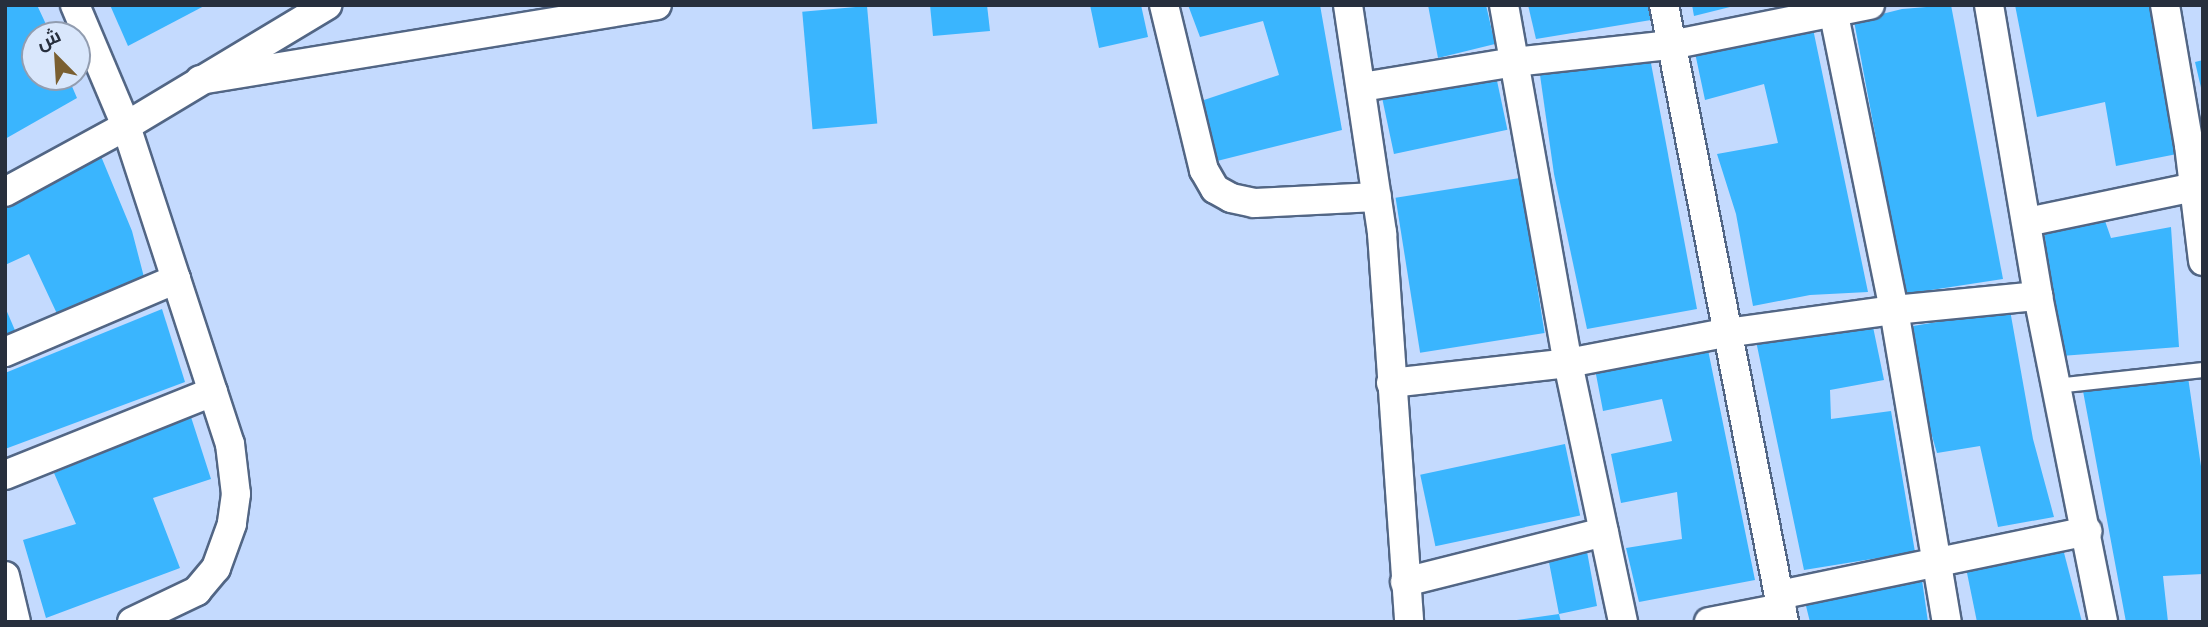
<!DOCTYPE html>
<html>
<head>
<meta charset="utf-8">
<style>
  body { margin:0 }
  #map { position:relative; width:2208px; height:627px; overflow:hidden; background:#c4dafe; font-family:Barlow,Cairo,sans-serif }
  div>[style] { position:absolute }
  .building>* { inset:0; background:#3ab5fe; transform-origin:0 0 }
  .roads { filter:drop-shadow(2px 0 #526685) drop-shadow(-2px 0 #526685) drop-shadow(0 2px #526685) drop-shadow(0 -2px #526685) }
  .service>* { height:14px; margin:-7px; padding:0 7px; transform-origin:7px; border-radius:7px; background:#fff }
  .minor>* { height:28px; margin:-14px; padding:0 14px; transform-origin:14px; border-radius:14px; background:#fff }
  span { translate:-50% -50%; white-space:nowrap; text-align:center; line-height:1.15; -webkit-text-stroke:5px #d9e7fc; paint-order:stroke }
  .frame { position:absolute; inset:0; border:7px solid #272f3d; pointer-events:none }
  .north { position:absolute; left:21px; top:21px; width:70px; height:70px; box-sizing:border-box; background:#d9e7fc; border:2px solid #929db0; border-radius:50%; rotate:336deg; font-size:19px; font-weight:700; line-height:28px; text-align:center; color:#272f3d }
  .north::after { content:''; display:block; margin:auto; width:24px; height:32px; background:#7a5f31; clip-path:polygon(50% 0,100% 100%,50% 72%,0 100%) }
</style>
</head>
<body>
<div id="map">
  <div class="building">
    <div style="clip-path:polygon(5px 5px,37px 5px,51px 35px,35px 35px,35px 77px,68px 77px,77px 98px,5px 139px)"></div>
    <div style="clip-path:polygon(110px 5px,206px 5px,128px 46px)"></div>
    <div style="clip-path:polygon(930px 5px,987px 5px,990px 31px,933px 36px)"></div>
    <div style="clip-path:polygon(1090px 5px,1141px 5px,1148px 37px,1099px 48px)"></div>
    <div style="clip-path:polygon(1188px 5px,1320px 5px,1342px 130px,1213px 162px,1198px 102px,1279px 75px,1263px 21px,1200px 37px)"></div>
    <div style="clip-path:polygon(1428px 5px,1486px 5px,1495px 44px,1438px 58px)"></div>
    <div style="clip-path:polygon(1528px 5px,1648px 5px,1651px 20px,1536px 39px)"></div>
    <div style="clip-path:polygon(1692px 5px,1734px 5px,1734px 6px,1694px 16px)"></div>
    <div style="clip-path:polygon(1951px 5px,2003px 279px,1905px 294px,1854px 21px,1902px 9px)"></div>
    <div style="clip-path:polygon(2015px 5px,2152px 5px,2177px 154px,2116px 166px,2105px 102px,2037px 117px)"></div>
    <div style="left:867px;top:6px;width:118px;height:65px;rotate:85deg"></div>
    <div style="clip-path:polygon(1812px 24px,1868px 292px,1810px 295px,1753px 306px,1736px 214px,1717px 154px,1778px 143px,1764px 84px,1705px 100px,1694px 48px)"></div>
    <div style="clip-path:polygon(1650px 58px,1697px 309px,1587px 329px,1554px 174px,1540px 75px)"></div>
    <div style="clip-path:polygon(2203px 60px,2203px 92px,2202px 92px,2195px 62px)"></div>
    <div style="left:1496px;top:76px;width:55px;height:116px;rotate:78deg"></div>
    <div style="clip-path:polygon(98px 149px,132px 231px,145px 281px,59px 318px,29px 254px,5px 265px,5px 202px)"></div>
    <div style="left:1520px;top:178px;width:157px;height:126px;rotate:81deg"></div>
    <div style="clip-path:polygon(2104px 218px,2111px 238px,2171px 227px,2179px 347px,2061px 356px,2052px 318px,2044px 226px)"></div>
    <div style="clip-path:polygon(5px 307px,17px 335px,5px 340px)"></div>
    <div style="clip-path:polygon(162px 309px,185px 382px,5px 449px,5px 373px)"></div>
    <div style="clip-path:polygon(2010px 310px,2033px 439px,2054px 517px,1998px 527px,1980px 446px,1937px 453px,1924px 409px,1913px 326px)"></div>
    <div style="clip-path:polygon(1872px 322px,1884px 380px,1830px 390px,1831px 419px,1891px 411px,1915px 552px,1804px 570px,1756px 341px)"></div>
    <div style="clip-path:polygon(1707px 345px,1755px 580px,1639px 602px,1626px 548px,1682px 539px,1677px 492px,1621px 503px,1611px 454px,1672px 441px,1662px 399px,1603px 411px,1594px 364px)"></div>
    <div style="clip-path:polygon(2188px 377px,2203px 480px,2203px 574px,2163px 576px,2168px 622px,2126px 622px,2083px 391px)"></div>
    <div style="clip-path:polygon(191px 417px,211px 479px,153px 498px,180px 568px,46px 618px,23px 540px,76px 524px,54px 473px)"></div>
    <div style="left:1565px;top:444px;width:73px;height:148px;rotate:78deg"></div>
    <div style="clip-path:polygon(2062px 545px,2082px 622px,1977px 622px,1966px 568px)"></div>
    <div style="clip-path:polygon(1586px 546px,1597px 606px,1559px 614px,1561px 622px,1502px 622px,1559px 614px,1548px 557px)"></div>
    <div style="clip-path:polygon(1922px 580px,1928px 622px,1810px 622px,1805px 602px)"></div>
  </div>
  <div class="roads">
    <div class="service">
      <div style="left:2056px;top:386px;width:148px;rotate:-6.2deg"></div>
    </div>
    <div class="minor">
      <div style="left:75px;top:5px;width:131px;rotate:67.1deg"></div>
      <div style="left:126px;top:126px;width:161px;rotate:71.9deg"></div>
      <div style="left:176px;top:279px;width:174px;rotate:71.9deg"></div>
      <div style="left:230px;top:444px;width:50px;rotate:83.2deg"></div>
      <div style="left:236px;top:494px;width:30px;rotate:98deg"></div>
      <div style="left:232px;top:524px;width:47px;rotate:110deg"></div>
      <div style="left:216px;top:568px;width:30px;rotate:130deg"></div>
      <div style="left:197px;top:591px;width:72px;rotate:154.5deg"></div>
      <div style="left:1164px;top:5px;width:170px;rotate:76.4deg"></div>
      <div style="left:1204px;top:170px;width:22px;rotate:60deg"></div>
      <div style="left:1215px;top:189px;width:18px;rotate:29deg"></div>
      <div style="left:1231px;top:198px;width:24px;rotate:12deg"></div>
      <div style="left:1254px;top:203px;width:123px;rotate:-2.8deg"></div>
      <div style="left:1348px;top:5px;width:231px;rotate:81.5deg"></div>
      <div style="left:1382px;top:233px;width:390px;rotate:86deg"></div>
      <div style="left:1504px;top:5px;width:364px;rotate:79.9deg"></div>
      <div style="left:1568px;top:363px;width:265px;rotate:78deg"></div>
      <div style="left:1664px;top:5px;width:629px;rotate:78.99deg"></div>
      <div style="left:1832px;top:5px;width:311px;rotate:78.5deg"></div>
      <div style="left:1894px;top:310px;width:316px;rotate:80.4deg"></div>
      <div style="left:1989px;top:5px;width:295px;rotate:80.4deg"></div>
      <div style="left:2038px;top:296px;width:332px;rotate:78.7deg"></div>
      <div style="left:2165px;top:5px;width:142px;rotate:80.3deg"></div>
      <div style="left:2189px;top:145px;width:117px;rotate:83.1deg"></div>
      <div style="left:200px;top:80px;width:463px;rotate:-9.3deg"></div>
      <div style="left:1362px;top:87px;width:154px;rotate:-9.3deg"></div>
      <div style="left:1514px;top:62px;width:158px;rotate:-6.2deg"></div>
      <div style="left:1671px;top:45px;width:203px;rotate:-11.4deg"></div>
      <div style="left:5px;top:192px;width:138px;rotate:-28.6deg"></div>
      <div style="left:126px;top:126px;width:235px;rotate:-31deg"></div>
      <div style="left:2027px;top:222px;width:171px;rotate:-11.8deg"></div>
      <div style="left:5px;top:352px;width:186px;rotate:-23.1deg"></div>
      <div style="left:1391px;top:383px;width:178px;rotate:-6.4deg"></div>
      <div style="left:1568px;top:363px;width:161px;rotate:-10.8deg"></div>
      <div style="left:1726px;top:333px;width:170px;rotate:-7.8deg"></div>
      <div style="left:1894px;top:310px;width:145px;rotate:-5.6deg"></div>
      <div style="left:5px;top:475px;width:224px;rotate:-21.8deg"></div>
      <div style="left:5px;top:576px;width:47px;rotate:76.6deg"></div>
      <div style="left:1405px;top:582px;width:205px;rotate:-14.1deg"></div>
      <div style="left:1779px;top:595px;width:315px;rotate:-11.7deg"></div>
      <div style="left:1709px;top:622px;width:74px;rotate:-10.9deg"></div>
    </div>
  </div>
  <div class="frame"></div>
  <div class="north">ش</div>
</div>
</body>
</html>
